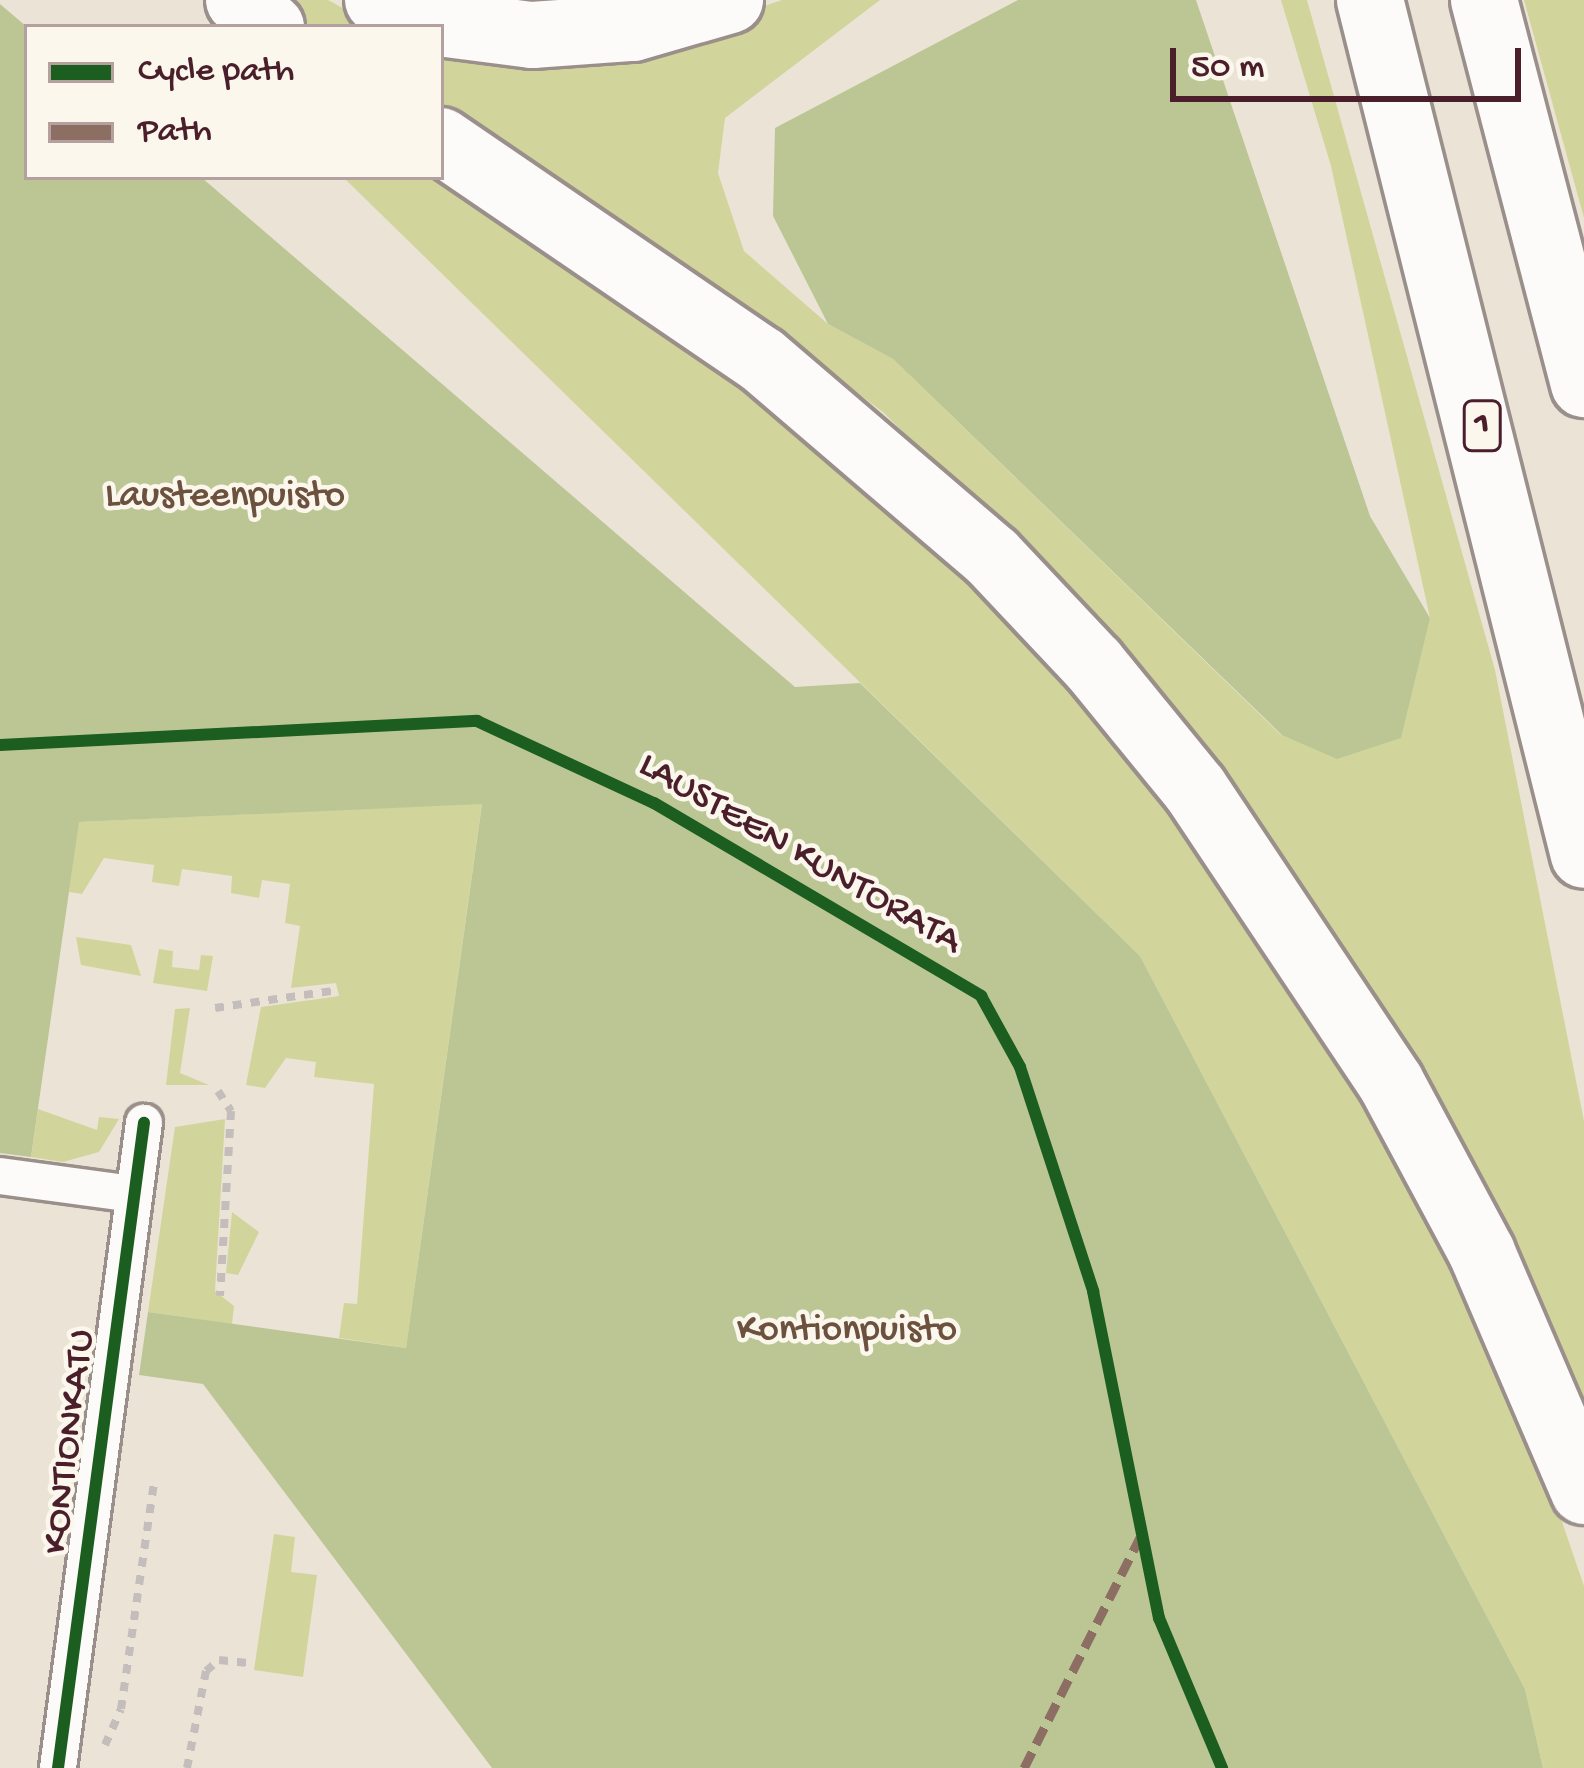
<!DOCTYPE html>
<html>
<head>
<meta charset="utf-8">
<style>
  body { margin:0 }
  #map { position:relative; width:1584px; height:1768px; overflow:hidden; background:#ebe4d6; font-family:"Gochi Hand",sans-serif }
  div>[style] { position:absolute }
  .green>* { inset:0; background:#d1d59b }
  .forest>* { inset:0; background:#bcc695 }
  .path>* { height:8px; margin-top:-4px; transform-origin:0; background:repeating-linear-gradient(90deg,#c3bdbc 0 9px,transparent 0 18px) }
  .roads { filter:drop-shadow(3px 0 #9a8f8a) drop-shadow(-3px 0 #9a8f8a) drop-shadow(0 3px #9a8f8a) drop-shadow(0 -3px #9a8f8a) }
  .street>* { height:36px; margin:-18px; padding:0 18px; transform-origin:18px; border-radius:18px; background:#fcfbf9 }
  .highway>* { height:66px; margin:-33px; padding:0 33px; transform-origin:33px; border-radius:33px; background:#fcfbf9 }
  .quiet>* { height:9px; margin-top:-4.5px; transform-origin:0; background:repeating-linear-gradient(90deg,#8d6e63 0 18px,transparent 0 27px) }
  .cycleway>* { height:12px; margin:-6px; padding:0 6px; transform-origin:6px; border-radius:6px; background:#1b5e20 }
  span { translate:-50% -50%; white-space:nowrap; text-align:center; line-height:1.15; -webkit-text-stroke:9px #fbf7ec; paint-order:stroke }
  .shield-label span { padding:3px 9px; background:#fbf7ec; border:3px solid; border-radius:9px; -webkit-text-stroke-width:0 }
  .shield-label { font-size:36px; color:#4a1f2b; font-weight:700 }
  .park-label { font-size:39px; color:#6c523e }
  .street-label { font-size:39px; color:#4a1f2b }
  .legend { position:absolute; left:24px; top:24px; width:420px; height:156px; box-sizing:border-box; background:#fbf7ec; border:3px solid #b4a19f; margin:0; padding:15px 21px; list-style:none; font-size:36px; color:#4a1f2b }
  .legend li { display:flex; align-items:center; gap:24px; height:60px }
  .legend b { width:60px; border:3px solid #b4a19f }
  .scale { position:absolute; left:1170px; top:48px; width:351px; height:54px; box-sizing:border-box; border:6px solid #4a1f2b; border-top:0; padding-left:15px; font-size:36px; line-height:42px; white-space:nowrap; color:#4a1f2b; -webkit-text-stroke:9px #fbf7ec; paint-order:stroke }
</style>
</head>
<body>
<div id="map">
  <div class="green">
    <div style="clip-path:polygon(269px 0,328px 0,377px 27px,305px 27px)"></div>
    <div style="clip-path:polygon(782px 0,880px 0,725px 118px,718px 173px,744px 251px,828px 324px,893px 359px,1281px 735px,1430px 618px,1331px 166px,1281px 0,1307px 0,1495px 670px,1584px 1121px,1584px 1437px,1080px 610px,884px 413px,678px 258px,441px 117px,441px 50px,518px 69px,595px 63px)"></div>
    <div style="clip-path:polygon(1524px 0,1584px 0,1584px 218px)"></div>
    <div style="clip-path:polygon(343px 177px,441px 177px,754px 387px,971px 580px,1174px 809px,1377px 1112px,1548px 1481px,1584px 1586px,1584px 1768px,1543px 1768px,1525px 1689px,1140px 956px)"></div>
    <div style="clip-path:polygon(482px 803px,406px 1348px,339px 1338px,344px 1303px,357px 1304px,374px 1084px,314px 1077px,316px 1062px,286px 1058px,265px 1088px,246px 1085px,261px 1007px,339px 996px,336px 983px,291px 988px,300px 926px,285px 923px,290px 884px,262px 880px,259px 898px,231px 893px,232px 876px,182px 869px,179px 886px,152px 882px,154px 865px,104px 858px,82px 894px,69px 892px,78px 822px)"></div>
    <div style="clip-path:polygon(76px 937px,131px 945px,141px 976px,81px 965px)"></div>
    <div style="clip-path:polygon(159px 949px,173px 951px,172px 967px,199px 970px,201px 955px,213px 956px,207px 991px,153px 983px)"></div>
    <div style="clip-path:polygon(190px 1008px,180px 1073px,209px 1085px,166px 1085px,175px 1009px)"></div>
    <div style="clip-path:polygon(38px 1109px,97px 1130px,99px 1117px,119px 1119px,99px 1152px,63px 1162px,31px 1157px)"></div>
    <div style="clip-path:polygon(225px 1119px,215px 1291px,234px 1306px,232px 1324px,148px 1312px,175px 1127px)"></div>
    <div style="clip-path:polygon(232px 1212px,259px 1232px,238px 1275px,226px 1273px)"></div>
    <div style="clip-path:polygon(274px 1534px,295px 1537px,291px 1572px,317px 1575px,303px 1677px,254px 1670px)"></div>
  </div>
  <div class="forest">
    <div style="clip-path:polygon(1018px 0,1196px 0,1370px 516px,1430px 618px,1401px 738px,1337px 759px,1282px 735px,893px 359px,828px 324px,773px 216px,775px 128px)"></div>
    <div style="clip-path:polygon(0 4px,27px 27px,27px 177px,201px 177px,795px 687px,860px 683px,1140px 956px,1525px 1689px,1543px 1768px,492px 1768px,203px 1384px,139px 1375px,148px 1312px,406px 1348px,482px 804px,79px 822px,31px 1157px,0 1153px)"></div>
  </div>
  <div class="path">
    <div style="left:215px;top:1008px;width:124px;rotate:-8.3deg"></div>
    <div style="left:218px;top:1091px;width:24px;rotate:57deg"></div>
    <div style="left:231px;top:1111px;width:185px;rotate:93.4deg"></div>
    <div style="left:105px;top:1745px;width:39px;rotate:-66deg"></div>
    <div style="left:121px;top:1709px;width:228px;rotate:-81.7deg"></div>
    <div style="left:187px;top:1768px;width:99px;rotate:-78.9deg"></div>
    <div style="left:206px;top:1671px;width:17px;rotate:-40deg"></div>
    <div style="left:219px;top:1660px;width:36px;rotate:6deg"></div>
  </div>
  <div class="roads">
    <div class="street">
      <div style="left:0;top:1176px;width:135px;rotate:7.7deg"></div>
      <div style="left:58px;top:1768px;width:651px;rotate:-82.41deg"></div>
    </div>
    <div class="highway">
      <div style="left:239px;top:0;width:42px;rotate:40.2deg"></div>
      <div style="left:378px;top:0;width:65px;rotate:20.7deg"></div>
      <div style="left:439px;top:23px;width:94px;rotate:7.4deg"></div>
      <div style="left:532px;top:35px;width:101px;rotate:-4deg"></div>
      <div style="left:633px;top:28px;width:101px;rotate:-16.1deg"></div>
      <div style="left:1370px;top:0;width:881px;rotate:75.95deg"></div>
      <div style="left:1484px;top:0;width:397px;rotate:75.4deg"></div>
      <div style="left:441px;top:141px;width:387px;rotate:34.3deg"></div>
      <div style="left:761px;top:359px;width:304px;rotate:40.6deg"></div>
      <div style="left:992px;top:557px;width:147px;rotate:46.7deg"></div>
      <div style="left:1093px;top:664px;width:161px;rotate:50.8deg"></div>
      <div style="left:1195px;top:789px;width:353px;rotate:56.3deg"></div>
      <div style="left:1391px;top:1083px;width:193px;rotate:61.8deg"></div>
      <div style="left:1482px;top:1253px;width:259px;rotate:66.8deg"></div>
    </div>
  </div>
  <div class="quiet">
    <div style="left:1024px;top:1768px;width:258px;rotate:-63.3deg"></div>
  </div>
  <div class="cycleway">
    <div style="left:0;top:745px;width:478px;rotate:-2.9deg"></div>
    <div style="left:477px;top:721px;width:195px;rotate:24.9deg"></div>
    <div style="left:654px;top:803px;width:380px;rotate:30.5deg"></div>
    <div style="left:981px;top:996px;width:81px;rotate:61.2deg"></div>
    <div style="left:1020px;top:1067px;width:236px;rotate:71.9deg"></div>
    <div style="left:1093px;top:1291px;width:334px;rotate:78.6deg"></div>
    <div style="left:1159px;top:1618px;width:163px;rotate:67.2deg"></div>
    <div style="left:58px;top:1768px;width:651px;rotate:-82.41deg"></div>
  </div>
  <div class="shield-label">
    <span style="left:1482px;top:426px">1</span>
  </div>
  <div class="park-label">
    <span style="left:225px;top:497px">Lausteenpuisto</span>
    <span style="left:847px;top:1331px">Kontionpuisto</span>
  </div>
  <div class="street-label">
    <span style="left:799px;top:855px;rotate:30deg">LAUSTEEN KUNTORATA</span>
    <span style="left:71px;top:1442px;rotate:-83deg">KONTIONKATU</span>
  </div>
  <ul class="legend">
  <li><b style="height:15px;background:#1b5e20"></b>Cycle path</li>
  <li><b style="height:15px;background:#8d6e63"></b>Path</li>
  </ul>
  <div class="scale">50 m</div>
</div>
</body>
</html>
